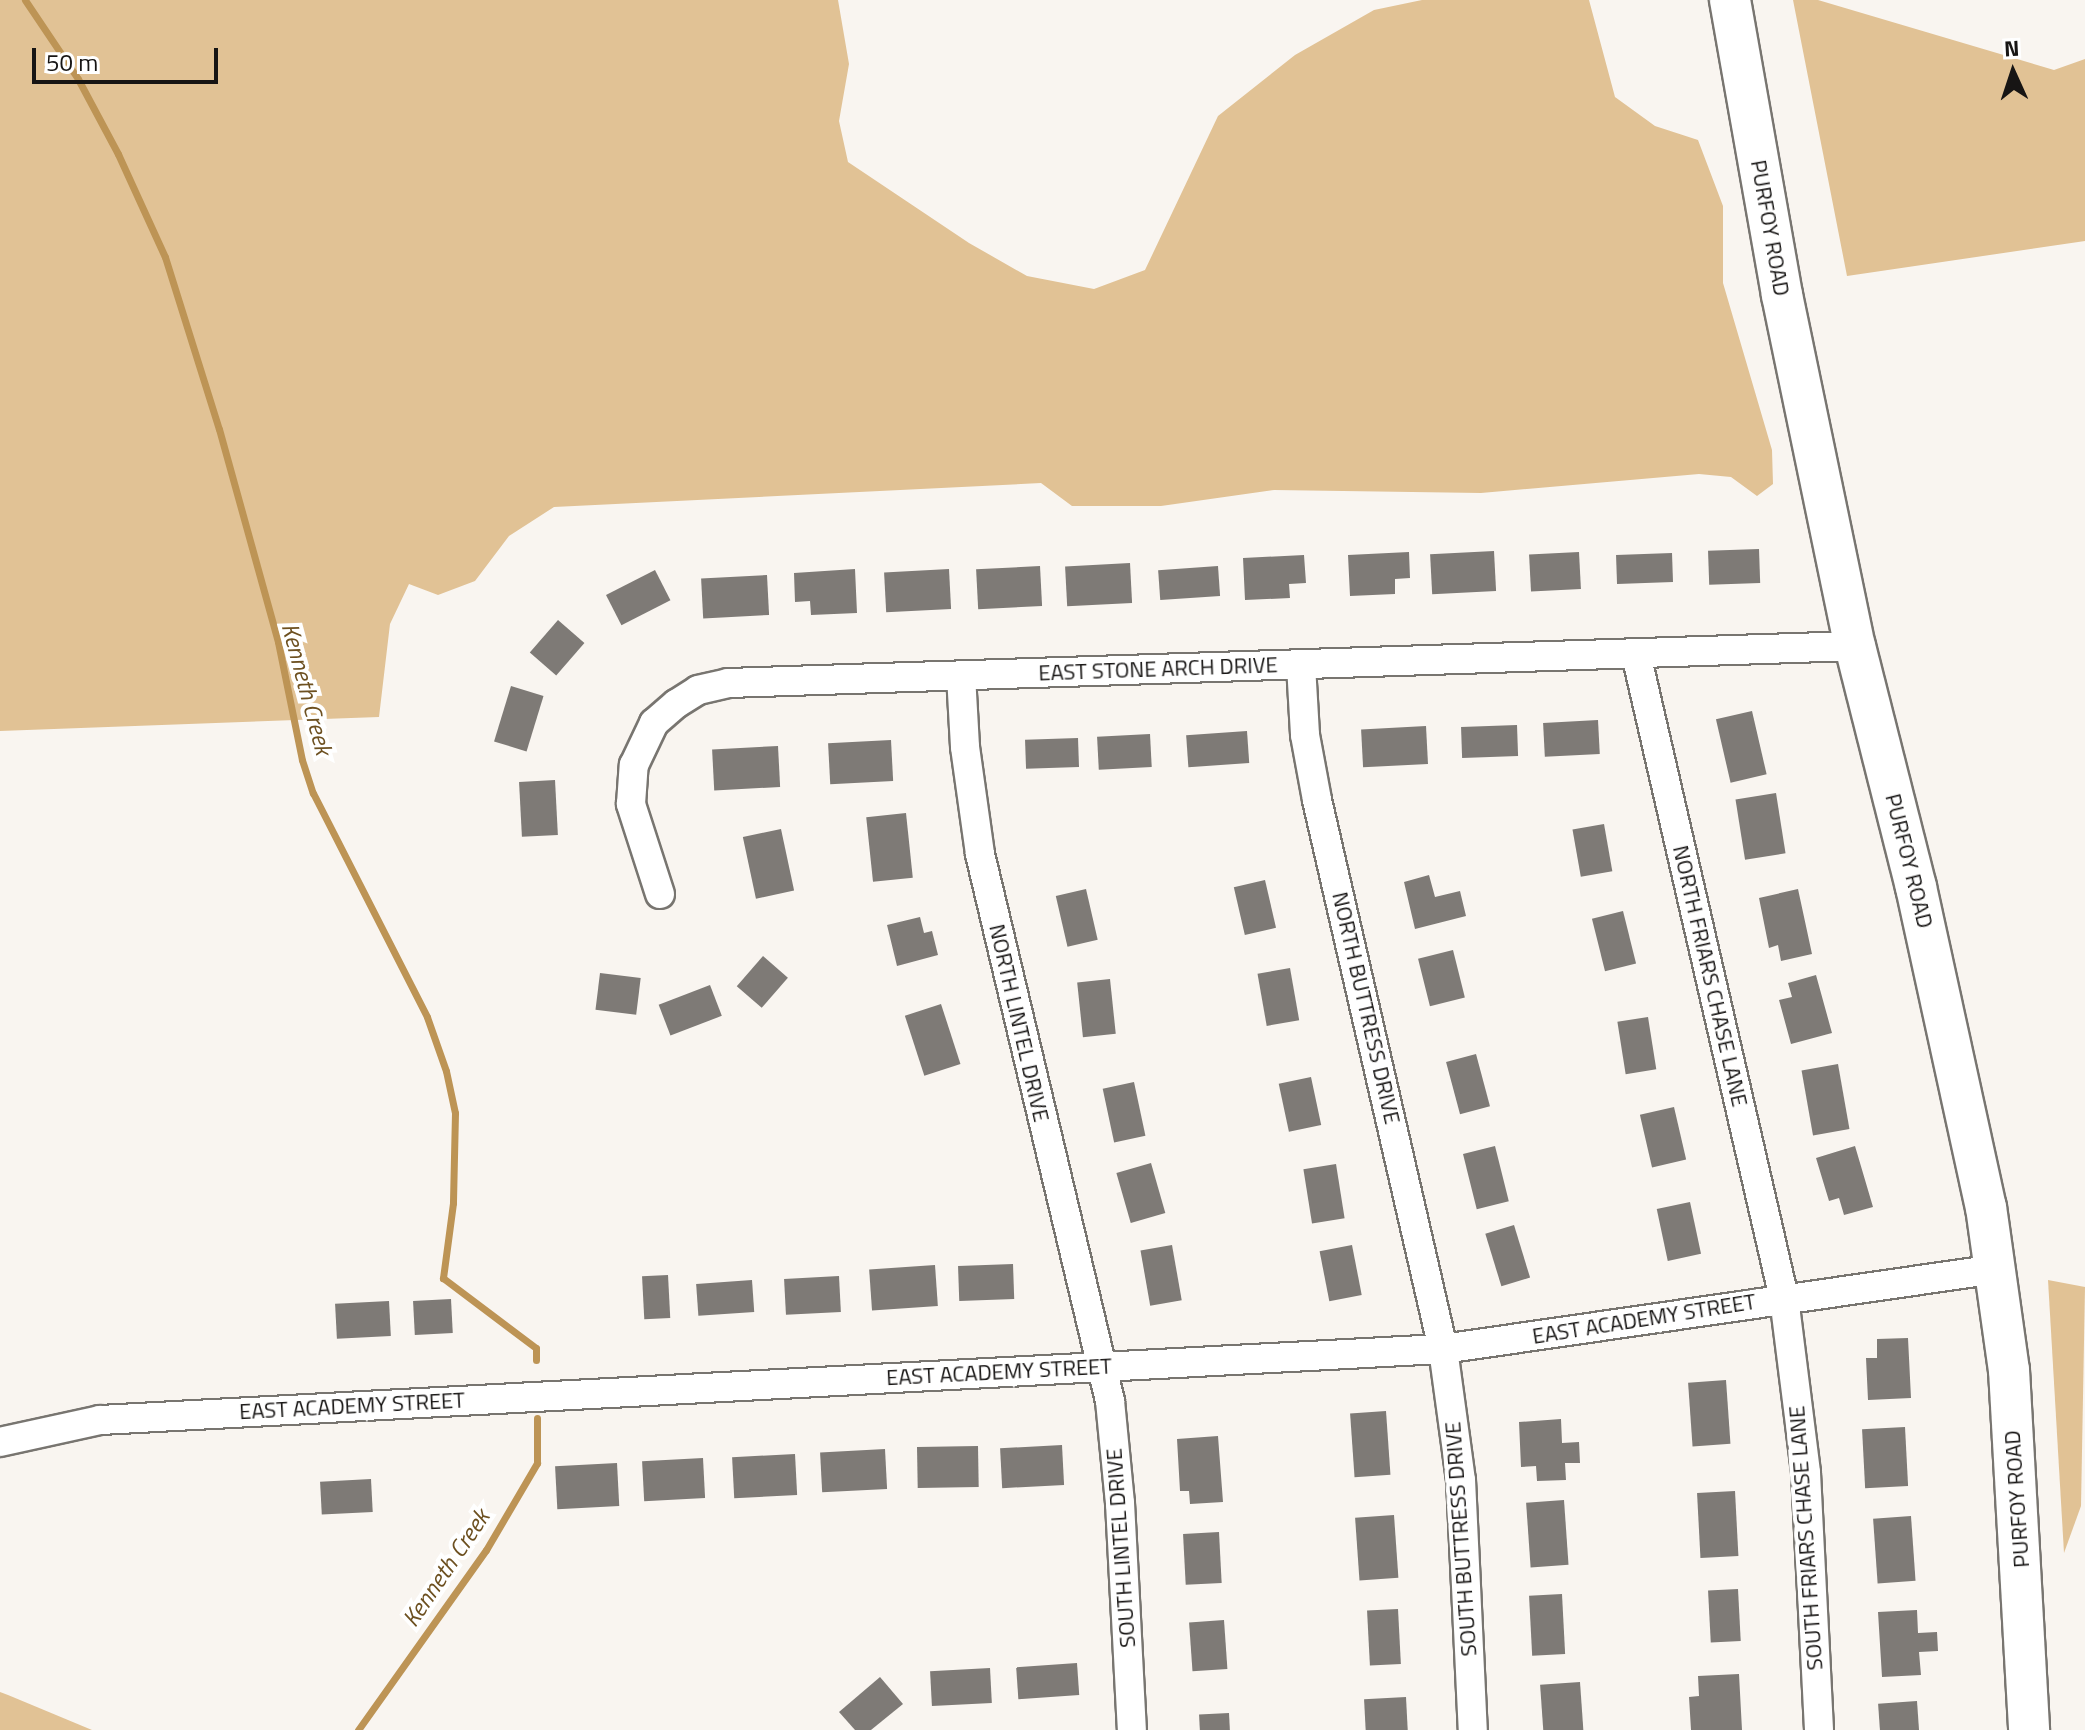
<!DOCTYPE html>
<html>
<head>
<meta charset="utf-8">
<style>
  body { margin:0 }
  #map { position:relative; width:2085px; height:1730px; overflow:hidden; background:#f9f5f0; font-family:"Titillium Web",sans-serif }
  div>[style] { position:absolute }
  .green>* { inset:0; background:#e1c295 }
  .stream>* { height:7px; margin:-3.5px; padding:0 3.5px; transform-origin:3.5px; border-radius:3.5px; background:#bd9455 }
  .building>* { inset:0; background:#7e7a76; transform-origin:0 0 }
  .roads { filter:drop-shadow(2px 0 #787570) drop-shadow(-2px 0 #787570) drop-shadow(0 2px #787570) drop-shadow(0 -2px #787570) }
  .street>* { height:28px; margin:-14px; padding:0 14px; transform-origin:14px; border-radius:14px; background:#fff }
  .secondary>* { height:40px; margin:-20px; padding:0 20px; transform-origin:20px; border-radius:20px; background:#fff }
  span { translate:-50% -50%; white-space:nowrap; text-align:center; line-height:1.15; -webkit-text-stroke:8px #fff; paint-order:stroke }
  .street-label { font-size:22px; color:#171514 }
  .water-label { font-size:24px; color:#6d5020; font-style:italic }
  .north { position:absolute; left:1973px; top:32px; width:80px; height:80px; -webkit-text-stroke:6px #fff; paint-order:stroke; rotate:357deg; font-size:22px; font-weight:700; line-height:32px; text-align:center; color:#171514 }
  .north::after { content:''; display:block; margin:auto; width:28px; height:36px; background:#171514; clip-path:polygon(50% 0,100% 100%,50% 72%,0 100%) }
  .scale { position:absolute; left:32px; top:48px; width:186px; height:36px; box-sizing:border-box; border:4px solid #171514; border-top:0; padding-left:10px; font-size:24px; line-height:28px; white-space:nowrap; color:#171514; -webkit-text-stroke:6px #fff; paint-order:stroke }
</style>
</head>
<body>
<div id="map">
  <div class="green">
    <div style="clip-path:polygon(0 0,838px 0,849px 64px,839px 121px,848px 162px,969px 243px,1027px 276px,1094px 289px,1145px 270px,1218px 116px,1295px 55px,1374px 10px,1422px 0,1589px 0,1615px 97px,1655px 126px,1698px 140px,1723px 206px,1723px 283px,1772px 450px,1773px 484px,1757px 496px,1731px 477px,1699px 474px,1481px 493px,1274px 490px,1161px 506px,1072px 506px,1041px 483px,554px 507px,509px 536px,475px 581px,438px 595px,409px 584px,390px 624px,379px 717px,0 731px)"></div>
    <div style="clip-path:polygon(1793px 0,1818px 0,2054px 70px,2085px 59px,2085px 241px,1847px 276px)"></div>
    <div style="clip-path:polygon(2048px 1280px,2085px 1287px,2081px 1506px,2064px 1553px)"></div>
    <div style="clip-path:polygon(0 1692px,8px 1695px,92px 1730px,0 1730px)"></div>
  </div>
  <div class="stream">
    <div style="left:25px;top:0;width:95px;rotate:56.1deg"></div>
    <div style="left:78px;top:79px;width:85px;rotate:61.9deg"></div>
    <div style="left:118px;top:154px;width:113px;rotate:65.5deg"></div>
    <div style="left:165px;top:257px;width:180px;rotate:72.6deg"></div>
    <div style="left:219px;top:429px;width:221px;rotate:74.5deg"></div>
    <div style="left:278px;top:642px;width:120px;rotate:78.5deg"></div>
    <div style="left:302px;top:760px;width:35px;rotate:72deg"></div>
    <div style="left:313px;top:793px;width:251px;rotate:63deg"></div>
    <div style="left:427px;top:1017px;width:57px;rotate:70.6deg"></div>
    <div style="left:446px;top:1071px;width:43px;rotate:77.9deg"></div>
    <div style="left:455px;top:1113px;width:90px;rotate:91.3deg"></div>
    <div style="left:453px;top:1203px;width:76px;rotate:97.6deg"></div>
    <div style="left:443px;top:1278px;width:116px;rotate:37deg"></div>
    <div style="left:536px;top:1348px;width:12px;rotate:90deg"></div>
    <div style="left:358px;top:1730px;width:221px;rotate:-54.6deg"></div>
    <div style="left:486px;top:1550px;width:101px;rotate:-59.6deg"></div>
    <div style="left:537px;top:1463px;width:45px;rotate:-90deg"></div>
  </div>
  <div class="building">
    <div style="left:1759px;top:549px;width:34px;height:51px;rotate:88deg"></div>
    <div style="left:1494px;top:551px;width:40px;height:64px;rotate:87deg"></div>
    <div style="clip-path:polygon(1409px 552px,1410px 578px,1395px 579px,1395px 594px,1350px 596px,1348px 555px)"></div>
    <div style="left:1579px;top:552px;width:37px;height:50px;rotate:87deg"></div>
    <div style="left:1672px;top:553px;width:29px;height:56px;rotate:88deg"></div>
    <div style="clip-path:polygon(1304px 555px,1306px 583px,1289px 584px,1290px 598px,1245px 600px,1243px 558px)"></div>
    <div style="left:1130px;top:563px;width:40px;height:65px;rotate:87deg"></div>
    <div style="left:1040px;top:566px;width:40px;height:64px;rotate:87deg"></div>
    <div style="left:1218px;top:566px;width:30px;height:60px;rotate:86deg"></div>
    <div style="clip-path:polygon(855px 569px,857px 613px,811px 615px,810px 601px,795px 602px,794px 573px)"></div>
    <div style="left:949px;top:569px;width:40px;height:65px;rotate:87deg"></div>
    <div style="left:655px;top:570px;width:34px;height:55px;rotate:63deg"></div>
    <div style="left:767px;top:575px;width:40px;height:66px;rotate:87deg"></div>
    <div style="left:558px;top:620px;width:35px;height:43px;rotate:41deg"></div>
    <div style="left:511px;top:686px;width:34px;height:58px;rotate:17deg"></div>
    <div style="left:1752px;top:711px;width:65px;height:37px;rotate:77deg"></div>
    <div style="left:1598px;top:720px;width:34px;height:55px;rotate:87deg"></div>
    <div style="left:1517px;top:725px;width:31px;height:56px;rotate:88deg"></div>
    <div style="left:1426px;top:726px;width:38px;height:65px;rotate:87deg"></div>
    <div style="left:1247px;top:731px;width:32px;height:61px;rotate:86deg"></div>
    <div style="left:1150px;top:734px;width:33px;height:53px;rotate:87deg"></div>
    <div style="left:1078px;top:738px;width:29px;height:53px;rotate:88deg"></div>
    <div style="left:891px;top:740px;width:41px;height:63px;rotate:87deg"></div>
    <div style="left:778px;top:746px;width:41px;height:66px;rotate:87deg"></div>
    <div style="left:555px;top:780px;width:55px;height:36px;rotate:87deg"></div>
    <div style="left:1776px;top:793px;width:61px;height:41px;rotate:81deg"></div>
    <div style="left:906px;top:813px;width:65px;height:40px;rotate:84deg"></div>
    <div style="left:1604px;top:824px;width:48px;height:32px;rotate:80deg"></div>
    <div style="left:781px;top:829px;width:63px;height:39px;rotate:78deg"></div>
    <div style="clip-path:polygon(1429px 875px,1435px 897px,1460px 891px,1466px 916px,1415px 929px,1404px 882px)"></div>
    <div style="left:1265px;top:880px;width:49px;height:32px;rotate:77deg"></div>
    <div style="left:1086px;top:889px;width:52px;height:31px;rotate:77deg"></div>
    <div style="clip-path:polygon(1798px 889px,1812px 954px,1781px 961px,1778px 945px,1769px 948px,1759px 898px)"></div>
    <div style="left:1623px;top:911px;width:54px;height:32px;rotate:76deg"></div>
    <div style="clip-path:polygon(920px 917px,924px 933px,932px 931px,938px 955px,897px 966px,887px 925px)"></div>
    <div style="left:1453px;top:950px;width:49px;height:36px;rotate:76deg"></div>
    <div style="left:763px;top:956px;width:33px;height:40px;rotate:41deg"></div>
    <div style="left:1290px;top:968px;width:53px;height:33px;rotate:80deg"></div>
    <div style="left:600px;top:973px;width:41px;height:37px;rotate:7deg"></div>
    <div style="clip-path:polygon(1816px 975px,1832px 1033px,1791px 1044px,1779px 1000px,1792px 997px,1788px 983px)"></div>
    <div style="left:1110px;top:979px;width:55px;height:33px;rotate:84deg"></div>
    <div style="left:710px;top:985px;width:33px;height:55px;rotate:69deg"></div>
    <div style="left:941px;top:1004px;width:63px;height:38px;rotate:72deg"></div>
    <div style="left:1648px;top:1017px;width:53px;height:31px;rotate:81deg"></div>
    <div style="left:1476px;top:1054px;width:54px;height:31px;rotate:75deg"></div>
    <div style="left:1838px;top:1064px;width:66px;height:37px;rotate:80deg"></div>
    <div style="left:1311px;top:1077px;width:49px;height:33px;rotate:78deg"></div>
    <div style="left:1134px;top:1082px;width:55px;height:32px;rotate:78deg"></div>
    <div style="left:1674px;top:1107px;width:54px;height:35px;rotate:77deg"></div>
    <div style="left:1495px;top:1146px;width:57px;height:33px;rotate:76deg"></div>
    <div style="clip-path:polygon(1855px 1146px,1873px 1207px,1844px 1215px,1839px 1198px,1829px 1201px,1816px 1158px)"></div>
    <div style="left:1151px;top:1163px;width:52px;height:36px;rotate:74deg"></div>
    <div style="left:1336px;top:1164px;width:55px;height:33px;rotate:81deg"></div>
    <div style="left:1690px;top:1202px;width:53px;height:34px;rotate:78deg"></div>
    <div style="left:1514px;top:1225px;width:55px;height:30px;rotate:73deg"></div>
    <div style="left:1172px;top:1245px;width:56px;height:32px;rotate:80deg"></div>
    <div style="left:1352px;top:1245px;width:51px;height:33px;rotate:79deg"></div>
    <div style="left:1013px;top:1264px;width:35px;height:55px;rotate:88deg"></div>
    <div style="left:935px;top:1265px;width:41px;height:66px;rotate:86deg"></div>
    <div style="left:668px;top:1275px;width:43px;height:26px;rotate:87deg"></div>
    <div style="left:839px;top:1276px;width:36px;height:55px;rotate:87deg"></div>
    <div style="left:752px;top:1280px;width:32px;height:56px;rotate:86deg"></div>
    <div style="left:451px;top:1299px;width:34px;height:38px;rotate:87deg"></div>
    <div style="left:389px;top:1301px;width:35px;height:54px;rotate:87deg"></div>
    <div style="clip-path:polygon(1908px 1338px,1911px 1398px,1868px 1400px,1866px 1358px,1877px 1358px,1877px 1339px)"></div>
    <div style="left:1726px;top:1380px;width:64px;height:38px;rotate:86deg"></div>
    <div style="left:1386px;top:1411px;width:64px;height:36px;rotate:86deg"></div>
    <div style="clip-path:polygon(1561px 1419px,1562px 1443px,1579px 1442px,1580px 1463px,1565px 1463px,1566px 1480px,1537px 1481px,1536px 1466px,1521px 1467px,1519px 1422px)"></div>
    <div style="left:1905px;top:1427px;width:59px;height:43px;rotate:87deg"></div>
    <div style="clip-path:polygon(1218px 1436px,1223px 1502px,1190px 1504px,1189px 1491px,1180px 1491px,1177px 1439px)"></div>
    <div style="left:1062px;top:1445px;width:40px;height:62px;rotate:87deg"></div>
    <div style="left:978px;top:1446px;width:41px;height:61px;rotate:89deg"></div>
    <div style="left:885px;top:1449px;width:40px;height:65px;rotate:87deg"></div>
    <div style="left:795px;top:1454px;width:41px;height:63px;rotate:87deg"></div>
    <div style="left:703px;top:1458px;width:40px;height:61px;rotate:87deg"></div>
    <div style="left:617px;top:1463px;width:43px;height:62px;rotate:87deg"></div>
    <div style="left:371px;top:1479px;width:33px;height:51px;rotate:87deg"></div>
    <div style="left:1735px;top:1491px;width:65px;height:38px;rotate:87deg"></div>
    <div style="left:1564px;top:1500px;width:65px;height:38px;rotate:86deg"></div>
    <div style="left:1394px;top:1515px;width:63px;height:39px;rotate:86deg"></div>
    <div style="left:1911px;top:1516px;width:65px;height:38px;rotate:86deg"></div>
    <div style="left:1219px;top:1532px;width:51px;height:36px;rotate:87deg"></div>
    <div style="left:1738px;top:1589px;width:52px;height:30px;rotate:87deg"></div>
    <div style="left:1562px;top:1594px;width:60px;height:33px;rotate:87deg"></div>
    <div style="left:1398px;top:1609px;width:55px;height:31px;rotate:87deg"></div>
    <div style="clip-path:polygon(1917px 1610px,1918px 1633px,1937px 1632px,1938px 1651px,1919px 1652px,1921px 1675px,1882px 1677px,1878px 1612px)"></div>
    <div style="left:1224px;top:1620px;width:49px;height:35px;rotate:86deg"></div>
    <div style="left:1077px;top:1663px;width:32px;height:61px;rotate:86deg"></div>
    <div style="left:990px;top:1668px;width:35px;height:60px;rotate:87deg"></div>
    <div style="clip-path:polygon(1739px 1674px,1742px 1730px,1691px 1730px,1689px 1697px,1699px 1696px,1698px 1676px)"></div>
    <div style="clip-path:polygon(880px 1677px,903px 1704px,871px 1730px,855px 1730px,839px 1712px)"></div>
    <div style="left:1580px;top:1682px;width:48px;height:40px;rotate:86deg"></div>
    <div style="left:1406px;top:1697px;width:33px;height:42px;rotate:87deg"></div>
    <div style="left:1917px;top:1701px;width:29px;height:39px;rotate:86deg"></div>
    <div style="left:1229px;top:1713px;width:17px;height:30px;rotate:87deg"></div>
  </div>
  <div class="roads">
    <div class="street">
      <div style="left:1636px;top:654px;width:661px;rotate:77.06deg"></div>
      <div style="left:1784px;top:1298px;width:176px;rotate:82.8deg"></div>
      <div style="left:1806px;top:1473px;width:257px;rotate:87.1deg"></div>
      <div style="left:1301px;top:665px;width:70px;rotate:86.7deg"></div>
      <div style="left:1305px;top:735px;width:66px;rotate:79.5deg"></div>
      <div style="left:1317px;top:800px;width:563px;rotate:77.07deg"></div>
      <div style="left:1443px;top:1349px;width:132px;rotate:82.2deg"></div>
      <div style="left:1461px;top:1480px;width:250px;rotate:87.3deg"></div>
      <div style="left:961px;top:675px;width:72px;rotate:86.8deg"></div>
      <div style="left:965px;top:747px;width:108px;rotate:82deg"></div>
      <div style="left:980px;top:854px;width:562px;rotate:76.63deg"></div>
      <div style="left:1110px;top:1401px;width:102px;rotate:84.4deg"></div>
      <div style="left:1120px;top:1503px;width:227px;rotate:87deg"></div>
      <div style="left:660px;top:894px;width:95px;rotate:-107.9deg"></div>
      <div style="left:631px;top:804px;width:39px;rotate:-86deg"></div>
      <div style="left:634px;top:765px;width:47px;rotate:-64.5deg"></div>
      <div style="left:654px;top:723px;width:29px;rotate:-41deg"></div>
      <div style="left:676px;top:704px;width:26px;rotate:-32deg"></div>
      <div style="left:698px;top:690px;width:31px;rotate:-13deg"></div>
      <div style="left:728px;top:683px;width:1128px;rotate:-1.88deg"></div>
      <div style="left:0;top:1442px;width:102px;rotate:-12.4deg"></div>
      <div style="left:100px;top:1420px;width:1345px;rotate:-3.03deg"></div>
      <div style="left:1443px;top:1349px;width:559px;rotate:-8.23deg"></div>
    </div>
    <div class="secondary">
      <div style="left:1730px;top:0;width:300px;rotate:80deg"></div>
      <div style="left:1782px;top:295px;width:359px;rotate:78.3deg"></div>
      <div style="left:1855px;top:646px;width:249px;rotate:75.8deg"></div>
      <div style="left:1916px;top:887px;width:328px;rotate:77.7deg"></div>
      <div style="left:1986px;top:1207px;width:165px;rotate:82deg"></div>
      <div style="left:2009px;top:1370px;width:361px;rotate:86.8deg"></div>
    </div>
  </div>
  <div class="street-label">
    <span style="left:1770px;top:228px;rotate:80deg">PURFOY ROAD</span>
    <span style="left:1158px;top:669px;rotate:-2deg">EAST STONE ARCH DRIVE</span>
    <span style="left:1909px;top:861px;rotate:76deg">PURFOY ROAD</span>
    <span style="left:1710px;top:976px;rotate:77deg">NORTH FRIARS CHASE LANE</span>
    <span style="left:1366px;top:1008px;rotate:77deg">NORTH BUTTRESS DRIVE</span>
    <span style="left:1019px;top:1023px;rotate:77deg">NORTH LINTEL DRIVE</span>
    <span style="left:1644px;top:1319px;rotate:-9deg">EAST ACADEMY STREET</span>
    <span style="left:999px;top:1372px;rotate:-3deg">EAST ACADEMY STREET</span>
    <span style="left:352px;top:1406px;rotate:-3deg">EAST ACADEMY STREET</span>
    <span style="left:2017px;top:1499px;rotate:-94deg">PURFOY ROAD</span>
    <span style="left:1806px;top:1538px;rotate:-94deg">SOUTH FRIARS CHASE LANE</span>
    <span style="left:1461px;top:1539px;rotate:-94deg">SOUTH BUTTRESS DRIVE</span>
    <span style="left:1121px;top:1548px;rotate:-94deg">SOUTH LINTEL DRIVE</span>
  </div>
  <div class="water-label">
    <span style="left:307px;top:689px;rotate:75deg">Kenneth Creek</span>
    <span style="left:446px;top:1568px;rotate:-56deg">Kenneth Creek</span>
  </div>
  <div class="north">N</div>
  <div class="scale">50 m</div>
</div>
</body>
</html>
